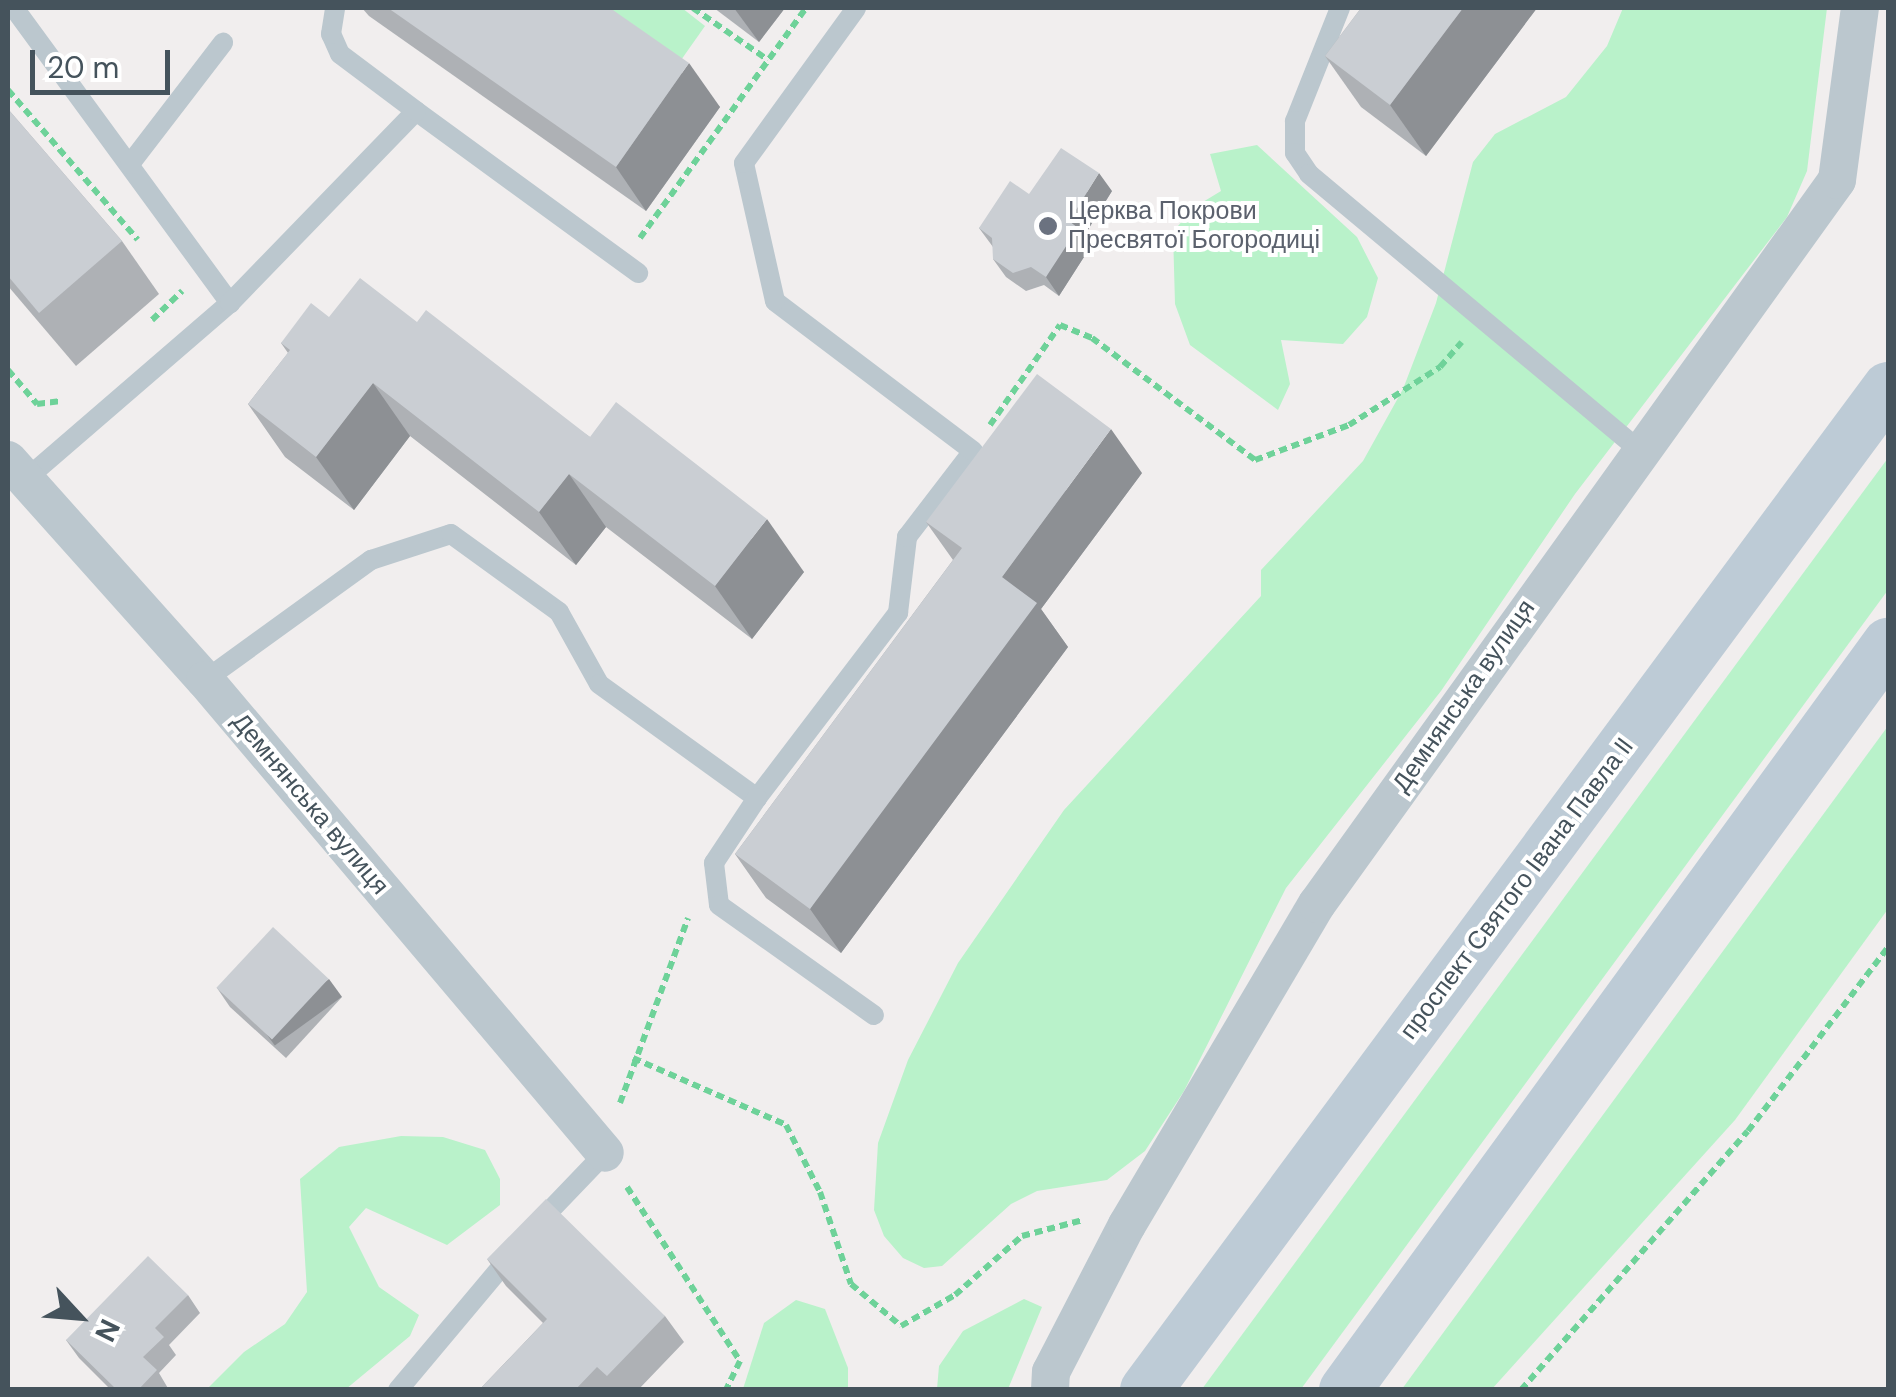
<!DOCTYPE html>
<html>
<head>
<meta charset="utf-8">
<style>
  body { margin:0 }
  #map { position:relative; width:1896px; height:1397px; overflow:hidden; background:#f1eeee; font-family:"DM Sans",sans-serif }
  div>[style] { position:absolute }
  .green>* { inset:0; background:#b9f2ca }
  .path>* { height:6px; margin-top:-3px; transform-origin:0; background:repeating-linear-gradient(90deg,#6ed299 0 8px,transparent 0 13px) }
  .lane>* { height:20px; margin:-10px; padding:0 10px; transform-origin:10px; border-radius:10px; background:#bbc7ce }
  .street>* { height:38px; margin:-19px; padding:0 19px; transform-origin:19px; border-radius:19px; background:#bbc7ce }
  .secondary>* { height:52px; margin:-26px; padding:0 26px; transform-origin:26px; border-radius:26px; background:#bdcbd6 }
  .wall>* { inset:0; background:#aeb1b5 }
  .shaded-wall>* { inset:0; background:#8d9094; transform-origin:0 0 }
  .building>* { inset:0; background:#caced3; transform-origin:0 0 }
  .dots>* { width:28px; height:28px; translate:-50% -50%; box-sizing:border-box; border:5px solid #fff; border-radius:50% }
  span { translate:-50% -50%; white-space:nowrap; text-align:center; line-height:1.15; -webkit-text-stroke:8px #fff; paint-order:stroke }
  .worship-label { font-size:25px; color:#5b616d }
  .left { translate:0 -50%; text-align:left }
  .street-label { font-size:25px; color:#45535c }
  .frame { position:absolute; inset:0; border:10px solid #45535c; pointer-events:none }
  .north { position:absolute; left:30px; top:1267px; width:100px; height:100px; -webkit-text-stroke:8px #fff; paint-order:stroke; rotate:116deg; font-size:28px; font-weight:700; line-height:40px; text-align:center; color:#45535c }
  .north::after { content:''; display:block; margin:auto; width:35px; height:45px; background:#45535c; clip-path:polygon(50% 0,100% 100%,50% 72%,0 100%) }
  .scale { position:absolute; left:30px; top:50px; width:140px; height:45px; box-sizing:border-box; border:5px solid #45535c; border-top:0; padding-left:12px; font-size:30px; line-height:35px; white-space:nowrap; color:#45535c; -webkit-text-stroke:8px #fff; paint-order:stroke }
</style>
</head>
<body>
<div id="map">
  <div class="green">
    <div style="clip-path:polygon(586px 8px,682px 8px,705px 26px,674px 70px)"></div>
    <div style="clip-path:polygon(1623px 8px,1827px 8px,1807px 171px,1787px 217px,1575px 494px,1441px 691px,1286px 888px,1184px 1091px,1145px 1151px,1107px 1180px,1037px 1191px,1011px 1204px,942px 1266px,924px 1268px,903px 1258px,884px 1236px,874px 1210px,878px 1143px,908px 1060px,958px 963px,1064px 810px,1261px 596px,1261px 570px,1363px 461px,1403px 389px,1436px 303px,1473px 162px,1495px 134px,1566px 97px,1607px 46px)"></div>
    <div style="clip-path:polygon(1257px 145px,1357px 237px,1378px 278px,1367px 317px,1343px 344px,1281px 340px,1290px 384px,1278px 410px,1190px 345px,1175px 304px,1173px 232px,1193px 208px,1221px 191px,1210px 154px)"></div>
    <div style="clip-path:polygon(1888px 458px,1888px 590px,1301px 1389px,1202px 1389px)"></div>
    <div style="clip-path:polygon(1888px 726px,1888px 909px,1735px 1120px,1492px 1389px,1402px 1389px)"></div>
    <div style="clip-path:polygon(401px 1136px,443px 1137px,485px 1150px,500px 1179px,500px 1205px,447px 1245px,366px 1208px,349px 1227px,379px 1287px,419px 1315px,410px 1336px,346px 1389px,207px 1389px,244px 1352px,285px 1324px,307px 1292px,300px 1179px,339px 1147px)"></div>
    <div style="clip-path:polygon(1024px 1299px,1042px 1307px,1008px 1389px,937px 1389px,939px 1366px,963px 1331px)"></div>
    <div style="clip-path:polygon(796px 1300px,825px 1309px,848px 1368px,848px 1389px,743px 1389px,764px 1323px)"></div>
  </div>
  <div class="path">
    <div style="left:693px;top:8px;width:91px;rotate:34.7deg"></div>
    <div style="left:8px;top:90px;width:198px;rotate:49.1deg"></div>
    <div style="left:640px;top:238px;width:284px;rotate:-54.2deg"></div>
    <div style="left:152px;top:320px;width:42px;rotate:-44deg"></div>
    <div style="left:8px;top:370px;width:45px;rotate:49.5deg"></div>
    <div style="left:37px;top:404px;width:24px;rotate:-7deg"></div>
    <div style="left:990px;top:425px;width:122px;rotate:-55deg"></div>
    <div style="left:1060px;top:325px;width:35px;rotate:22deg"></div>
    <div style="left:1092px;top:338px;width:204px;rotate:36.8deg"></div>
    <div style="left:1255px;top:460px;width:100px;rotate:-20.4deg"></div>
    <div style="left:1349px;top:425px;width:108px;rotate:-32.5deg"></div>
    <div style="left:1440px;top:367px;width:33px;rotate:-49deg"></div>
    <div style="left:633px;top:1058px;width:167px;rotate:23.6deg"></div>
    <div style="left:786px;top:1125px;width:75px;rotate:63.1deg"></div>
    <div style="left:820px;top:1192px;width:97px;rotate:71.4deg"></div>
    <div style="left:851px;top:1284px;width:65px;rotate:40deg"></div>
    <div style="left:901px;top:1326px;width:62px;rotate:-29.9deg"></div>
    <div style="left:955px;top:1295px;width:89px;rotate:-41.4deg"></div>
    <div style="left:1022px;top:1236px;width:63px;rotate:-14.7deg"></div>
    <div style="left:620px;top:1103px;width:197px;rotate:-69.8deg"></div>
    <div style="left:627px;top:1187px;width:207px;rotate:57deg"></div>
    <div style="left:740px;top:1361px;width:32px;rotate:116deg"></div>
    <div style="left:1521px;top:1390px;width:344px;rotate:-48.8deg"></div>
    <div style="left:1748px;top:1131px;width:231px;rotate:-52.7deg"></div>
  </div>
  <div class="lane">
    <div style="left:14px;top:8px;width:366px;rotate:53.8deg"></div>
    <div style="left:1340px;top:8px;width:122px;rotate:111.7deg"></div>
    <div style="left:1295px;top:121px;width:32px;rotate:90deg"></div>
    <div style="left:1295px;top:153px;width:25px;rotate:56deg"></div>
    <div style="left:1309px;top:174px;width:429px;rotate:39.9deg"></div>
    <div style="left:416px;top:111px;width:275px;rotate:36.1deg"></div>
    <div style="left:130px;top:164px;width:153px;rotate:-52.5deg"></div>
    <div style="left:26px;top:479px;width:269px;rotate:-40.8deg"></div>
    <div style="left:230px;top:303px;width:267px;rotate:-45.9deg"></div>
    <div style="left:416px;top:111px;width:95px;rotate:-143.1deg"></div>
    <div style="left:340px;top:54px;width:22px;rotate:-114deg"></div>
    <div style="left:331px;top:34px;width:26px;rotate:-81deg"></div>
    <div style="left:205px;top:680px;width:205px;rotate:-35.9deg"></div>
    <div style="left:371px;top:560px;width:84px;rotate:-18deg"></div>
    <div style="left:451px;top:534px;width:133px;rotate:35.8deg"></div>
    <div style="left:559px;top:612px;width:82px;rotate:60.9deg"></div>
    <div style="left:599px;top:684px;width:195px;rotate:35.8deg"></div>
    <div style="left:757px;top:798px;width:233px;rotate:-52.7deg"></div>
    <div style="left:898px;top:613px;width:77px;rotate:-83.2deg"></div>
    <div style="left:907px;top:537px;width:108px;rotate:-52.5deg"></div>
    <div style="left:973px;top:451px;width:248px;rotate:-142.9deg"></div>
    <div style="left:775px;top:301px;width:141px;rotate:-102.7deg"></div>
    <div style="left:744px;top:163px;width:191px;rotate:-54.1deg"></div>
    <div style="left:757px;top:798px;width:78px;rotate:123.5deg"></div>
    <div style="left:714px;top:863px;width:42px;rotate:83.2deg"></div>
    <div style="left:719px;top:905px;width:190px;rotate:35.4deg"></div>
    <div style="left:537px;top:1224px;width:98px;rotate:-46.2deg"></div>
    <div style="left:398px;top:1390px;width:177px;rotate:-50deg"></div>
  </div>
  <div class="street">
    <div style="left:8px;top:460px;width:295px;rotate:48.2deg"></div>
    <div style="left:205px;top:680px;width:619px;rotate:49.78deg"></div>
    <div style="left:1050px;top:1390px;width:18px;rotate:-87deg"></div>
    <div style="left:1051px;top:1372px;width:165px;rotate:-62.7deg"></div>
    <div style="left:1127px;top:1225px;width:373px;rotate:-59.4deg"></div>
    <div style="left:1317px;top:904px;width:891px;rotate:-54.31deg"></div>
    <div style="left:1837px;top:180px;width:174px;rotate:-82.4deg"></div>
  </div>
  <div class="secondary">
    <div style="left:1146px;top:1390px;width:1247px;rotate:-53.48deg"></div>
    <div style="left:1345px;top:1390px;width:923px;rotate:-53.95deg"></div>
  </div>
  <div class="wall">
    <div style="clip-path:polygon(362px 8px,610px 8px,720px 107px,646px 211px,369px 16px)"></div>
    <div style="clip-path:polygon(714px 8px,785px 8px,759px 42px)"></div>
    <div style="clip-path:polygon(1361px 8px,1537px 8px,1426px 156px,1361px 107px,1325px 56px)"></div>
    <div style="clip-path:polygon(8px 109px,122px 241px,159px 294px,76px 366px,8px 286px)"></div>
    <div style="clip-path:polygon(1112px 191px,1084px 236px,1091px 246px,1059px 296px,1044px 285px,1026px 291px,1006px 277px,993px 259px,993px 247px,979px 228px,1029px 194px)"></div>
    <div style="clip-path:polygon(329px 317px,417px 322px,590px 437px,804px 572px,752px 639px,606px 527px,576px 565px,410px 436px,354px 510px,285px 457px,248px 404px,288px 353px,281px 343px)"></div>
    <div style="clip-path:polygon(1142px 473px,1041px 609px,1068px 647px,841px 953px,766px 898px,735px 854px,953px 560px,926px 522px)"></div>
    <div style="clip-path:polygon(217px 988px,342px 997px,286px 1058px,230px 1007px)"></div>
    <div style="clip-path:polygon(487px 1259px,665px 1316px,684px 1342px,638px 1390px,479px 1390px,543px 1323px,506px 1286px)"></div>
    <div style="clip-path:polygon(188px 1295px,200px 1313px,169px 1345px,176px 1355px,159px 1373px,169px 1390px,111px 1390px,79px 1358px,66px 1340px)"></div>
  </div>
  <div class="shaded-wall">
    <div style="clip-path:polygon(734px 8px,785px 8px,759px 42px)"></div>
    <div style="clip-path:polygon(1463px 8px,1537px 8px,1426px 156px,1390px 105px)"></div>
    <div style="clip-path:polygon(689px 63px,720px 107px,646px 211px,616px 167px)"></div>
    <div style="clip-path:polygon(1099px 173px,1112px 191px,1084px 236px,1091px 246px,1059px 296px,1046px 277px,1069px 221px)"></div>
    <div style="clip-path:polygon(373px 383px,410px 436px,354px 510px,316px 457px)"></div>
    <div style="clip-path:polygon(1111px 429px,1142px 473px,1041px 609px,1068px 647px,841px 953px,810px 909px,1002px 577px)"></div>
    <div style="clip-path:polygon(569px 474px,606px 527px,576px 565px,539px 512px)"></div>
    <div style="clip-path:polygon(767px 519px,804px 572px,752px 639px,715px 586px)"></div>
    <div style="left:329px;top:979px;width:22px;height:83px;rotate:54deg"></div>
  </div>
  <div class="building">
    <div style="clip-path:polygon(388px 8px,610px 8px,689px 63px,616px 167px)"></div>
    <div style="clip-path:polygon(1361px 8px,1463px 8px,1390px 105px,1325px 56px)"></div>
    <div style="clip-path:polygon(8px 109px,122px 241px,39px 313px,8px 276px)"></div>
    <div style="clip-path:polygon(1061px 148px,1099px 173px,1069px 221px,1078px 228px,1046px 277px,1031px 267px,1013px 273px,993px 259px,992px 238px,979px 228px,1010px 181px,1029px 194px)"></div>
    <div style="clip-path:polygon(360px 278px,417px 322px,426px 310px,590px 437px,616px 402px,767px 519px,715px 586px,569px 474px,539px 512px,373px 383px,316px 457px,248px 404px,290px 350px,281px 343px,311px 303px,329px 317px)"></div>
    <div style="clip-path:polygon(1037px 374px,1111px 429px,1002px 577px,1037px 603px,810px 909px,735px 854px,962px 548px,926px 522px)"></div>
    <div style="left:273px;top:927px;width:76px;height:83px;rotate:43deg"></div>
    <div style="clip-path:polygon(546px 1199px,665px 1316px,607px 1376px,597px 1367px,575px 1390px,479px 1390px,547px 1319px,487px 1259px)"></div>
    <div style="clip-path:polygon(148px 1256px,188px 1295px,155px 1328px,164px 1337px,143px 1357px,157px 1370px,138px 1390px,117px 1390px,66px 1340px)"></div>
  </div>
  <div class="dots">
    <div style="left:1048px;top:226px;background:#6b7280"></div>
  </div>
  <div class="worship-label">
    <span class="left" style="left:1068px;top:226px">Церква Покрови<br>Пресвятої Богородиці</span>
  </div>
  <div class="street-label">
    <span style="left:1464px;top:696px;rotate:-55deg">Демнянська вулиця</span>
    <span style="left:310px;top:804px;rotate:50deg">Демнянська вулиця</span>
    <span style="left:1517px;top:889px;rotate:-53deg">проспект Святого Івана Павла II</span>
  </div>
  <div class="frame"></div>
  <div class="north">N</div>
  <div class="scale">20 m</div>
</div>
</body>
</html>
